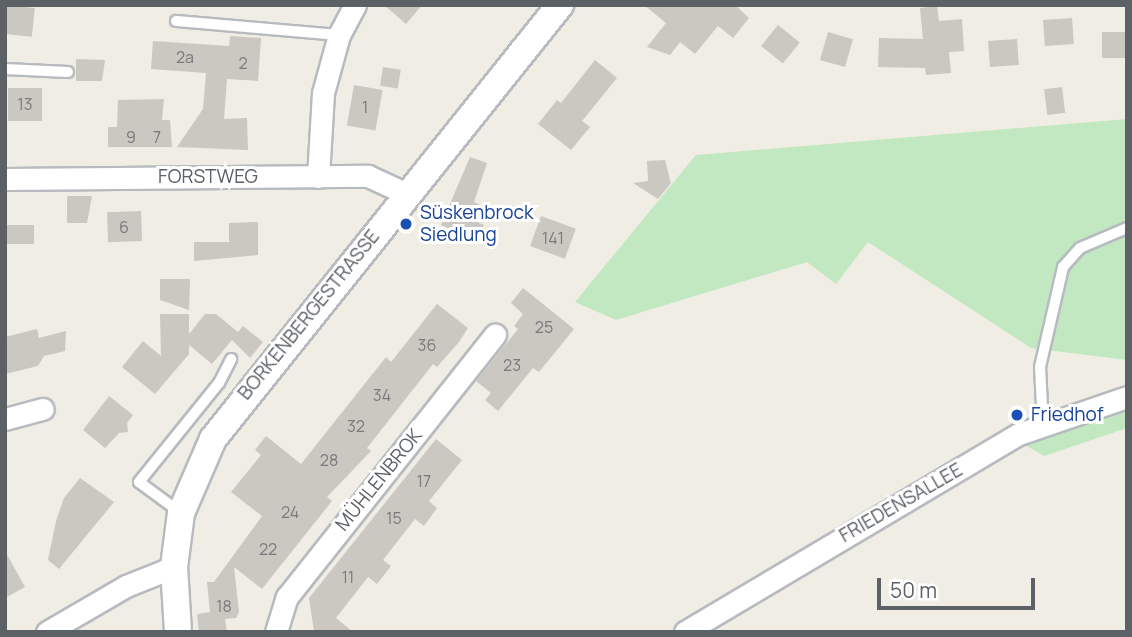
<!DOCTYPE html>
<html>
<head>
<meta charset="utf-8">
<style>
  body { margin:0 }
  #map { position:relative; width:1132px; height:637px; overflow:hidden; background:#f0ede4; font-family:Manrope,sans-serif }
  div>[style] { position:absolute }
  .green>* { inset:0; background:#c1e8c0 }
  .building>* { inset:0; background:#cbc7c1; transform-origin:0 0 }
  .roads { filter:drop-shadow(2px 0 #b7bbbf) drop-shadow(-2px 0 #b7bbbf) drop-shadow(0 2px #b7bbbf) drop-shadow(0 -2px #b7bbbf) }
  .service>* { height:10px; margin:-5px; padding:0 5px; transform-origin:5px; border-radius:5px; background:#fff }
  .minor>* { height:21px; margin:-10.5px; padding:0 10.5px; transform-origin:10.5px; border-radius:10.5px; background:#fff }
  .tertiary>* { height:26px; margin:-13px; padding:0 13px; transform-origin:13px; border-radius:13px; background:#fff }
  .dots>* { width:19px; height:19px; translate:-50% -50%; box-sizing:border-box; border:4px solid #fff; border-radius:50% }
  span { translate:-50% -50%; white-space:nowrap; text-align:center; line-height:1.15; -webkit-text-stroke:6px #fff; paint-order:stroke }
  .number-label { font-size:16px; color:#787a7d }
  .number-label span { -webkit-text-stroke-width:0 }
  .street-label { font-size:19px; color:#5c6166 }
  .transit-label { font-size:19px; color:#164399 }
  .left { translate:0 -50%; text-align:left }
  .frame { position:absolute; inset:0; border:7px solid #5c6166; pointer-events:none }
  .scale { position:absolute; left:877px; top:578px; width:158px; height:32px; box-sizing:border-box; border:4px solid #5c6166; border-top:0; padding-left:9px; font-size:21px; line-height:24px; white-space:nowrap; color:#5c6166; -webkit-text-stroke:5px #fff; paint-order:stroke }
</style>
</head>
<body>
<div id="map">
  <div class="green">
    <div style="clip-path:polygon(1127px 119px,1127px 360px,1031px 348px,868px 242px,836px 284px,807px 262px,616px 320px,575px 302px,696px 155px)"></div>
    <div style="clip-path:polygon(1127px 411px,1127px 428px,1044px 456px,1025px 445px)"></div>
  </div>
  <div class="building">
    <div style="left:6px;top:5px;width:29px;height:29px;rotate:6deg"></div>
    <div style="clip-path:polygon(384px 5px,422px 5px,406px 24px)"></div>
    <div style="clip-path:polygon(644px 5px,735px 5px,749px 18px,733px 38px,718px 26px,695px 54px,680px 42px,670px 55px,647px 47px,666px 23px)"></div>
    <div style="clip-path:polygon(937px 6px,939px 21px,962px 19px,964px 51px,949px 52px,951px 73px,926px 75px,925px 68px,878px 67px,879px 38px,923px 39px,920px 8px)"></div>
    <div style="left:1072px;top:18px;width:26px;height:29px;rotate:86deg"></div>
    <div style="left:778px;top:25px;width:28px;height:27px;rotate:39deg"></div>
    <div style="left:828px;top:32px;width:26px;height:29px;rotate:16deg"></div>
    <div style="left:1102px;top:32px;width:25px;height:26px"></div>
    <div style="clip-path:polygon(230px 36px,261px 38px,258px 81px,227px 79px,224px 119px,247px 118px,248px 150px,177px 147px,203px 109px,206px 73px,151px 69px,153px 41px,229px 46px)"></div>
    <div style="left:1017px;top:39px;width:26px;height:29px;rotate:86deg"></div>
    <div style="clip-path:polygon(76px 59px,105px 60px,102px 81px,76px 81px)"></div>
    <div style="clip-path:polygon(595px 60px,617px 78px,582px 121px,590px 127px,571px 150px,538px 124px,557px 100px,561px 103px)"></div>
    <div style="left:383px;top:67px;width:18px;height:19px;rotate:9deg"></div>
    <div style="left:354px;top:85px;width:29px;height:41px;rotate:10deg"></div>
    <div style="left:1062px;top:87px;width:26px;height:18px;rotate:83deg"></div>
    <div style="left:8px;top:88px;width:34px;height:33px"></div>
    <div style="clip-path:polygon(164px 99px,162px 120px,170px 120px,172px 147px,108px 147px,108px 127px,117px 127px,118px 100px)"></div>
    <div style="clip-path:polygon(470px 157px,487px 163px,474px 202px,482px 206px,475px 221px,484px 225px,476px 241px,441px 225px)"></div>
    <div style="clip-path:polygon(665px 160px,671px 183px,658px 199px,633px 183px,648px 181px,647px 161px)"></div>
    <div style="clip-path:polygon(67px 196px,92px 196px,87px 223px,67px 223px)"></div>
    <div style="left:141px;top:211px;width:30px;height:34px;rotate:88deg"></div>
    <div style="left:541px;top:216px;width:37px;height:32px;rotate:20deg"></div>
    <div style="clip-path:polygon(258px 222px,258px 255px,194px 261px,194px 242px,229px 242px,229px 247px,229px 223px)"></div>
    <div style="left:5px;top:225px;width:29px;height:19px"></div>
    <div style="clip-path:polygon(160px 279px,190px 279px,189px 310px,160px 300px)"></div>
    <div style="clip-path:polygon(523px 288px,574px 329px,539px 372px,533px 368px,498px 411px,485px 400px,491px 393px,476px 381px,518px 329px,514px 326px,523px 314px,511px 303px)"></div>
    <div style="clip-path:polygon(437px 304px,468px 328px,459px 342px,437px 367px,433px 364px,367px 448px,371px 451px,327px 497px,332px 501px,262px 589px,234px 567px,239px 612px,236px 618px,225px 619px,227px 632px,199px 632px,197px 614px,210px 612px,207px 582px,214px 582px,262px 516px,231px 492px,261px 455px,255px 450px,266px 436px,301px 464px,386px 357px,391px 362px)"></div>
    <div style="clip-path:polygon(160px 314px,189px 314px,189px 334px,205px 314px,216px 314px,238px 332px,243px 326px,263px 342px,250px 358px,232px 340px,212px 364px,189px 345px,189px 354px,155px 394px,122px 367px,143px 341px,161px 356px)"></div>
    <div style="clip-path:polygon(37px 329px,39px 338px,66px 331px,65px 351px,44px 356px,38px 366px,5px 374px,5px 337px)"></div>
    <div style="clip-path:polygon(109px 396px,133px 415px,127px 423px,128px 432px,119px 433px,105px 448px,83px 430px)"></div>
    <div style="clip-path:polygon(436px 439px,462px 460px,429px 501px,437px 508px,424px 526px,415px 519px,383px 560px,391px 566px,377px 584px,368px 577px,336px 618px,353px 632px,314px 632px,309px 598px)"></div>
    <div style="clip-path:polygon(80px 478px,114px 502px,59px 569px,48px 560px,56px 521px,64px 498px)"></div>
    <div style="clip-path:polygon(5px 551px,25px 587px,5px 598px)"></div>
  </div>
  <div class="roads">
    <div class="service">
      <div style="left:176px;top:21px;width:164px;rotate:4.9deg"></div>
      <div style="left:5px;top:69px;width:63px;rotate:2.7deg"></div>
      <div style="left:1043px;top:426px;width:59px;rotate:-92.9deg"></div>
      <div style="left:1040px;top:367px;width:103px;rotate:-77deg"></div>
      <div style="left:1063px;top:267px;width:25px;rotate:-48deg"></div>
      <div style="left:1080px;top:248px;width:51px;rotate:-23.1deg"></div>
      <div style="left:181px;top:513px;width:52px;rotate:-143.6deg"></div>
      <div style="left:139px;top:482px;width:127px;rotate:-51.1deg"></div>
      <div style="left:219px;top:383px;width:27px;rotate:-63deg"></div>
    </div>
    <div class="minor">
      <div style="left:318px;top:177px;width:84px;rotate:-86.6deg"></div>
      <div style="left:323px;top:93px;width:60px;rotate:-74.6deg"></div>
      <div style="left:339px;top:35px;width:34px;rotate:-62deg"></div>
      <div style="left:5px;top:179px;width:363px;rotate:-0.5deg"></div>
      <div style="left:368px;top:176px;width:43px;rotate:24.8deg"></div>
      <div style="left:5px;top:419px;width:39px;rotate:-15deg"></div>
      <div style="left:47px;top:632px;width:91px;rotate:-30.2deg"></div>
      <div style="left:126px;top:586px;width:52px;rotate:-21.6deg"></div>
      <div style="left:276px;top:632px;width:37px;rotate:-73deg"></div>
      <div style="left:287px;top:597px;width:335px;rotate:-51.6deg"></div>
      <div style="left:685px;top:632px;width:388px;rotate:-30.7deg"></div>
      <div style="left:1019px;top:434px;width:114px;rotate:-18.9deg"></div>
    </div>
    <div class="tertiary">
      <div style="left:178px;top:632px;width:65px;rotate:-93.5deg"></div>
      <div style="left:174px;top:567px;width:54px;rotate:-82.6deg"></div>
      <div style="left:181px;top:513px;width:81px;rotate:-66.6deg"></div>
      <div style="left:213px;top:439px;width:556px;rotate:-51.36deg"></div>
    </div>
  </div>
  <div class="dots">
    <div style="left:406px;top:224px;background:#1a4fb4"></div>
    <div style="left:1017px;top:415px;background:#1a4fb4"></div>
  </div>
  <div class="number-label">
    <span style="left:185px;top:57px">2a</span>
    <span style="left:243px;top:63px">2</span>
    <span style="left:25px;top:104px">13</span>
    <span style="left:365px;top:107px">1</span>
    <span style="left:131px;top:137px">9</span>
    <span style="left:157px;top:137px">7</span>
    <span style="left:124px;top:227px">6</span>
    <span style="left:553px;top:238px">141</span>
    <span style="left:544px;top:327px">25</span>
    <span style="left:427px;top:345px">36</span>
    <span style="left:512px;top:365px">23</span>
    <span style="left:382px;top:395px">34</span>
    <span style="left:356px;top:426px">32</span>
    <span style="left:329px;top:460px">28</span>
    <span style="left:424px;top:481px">17</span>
    <span style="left:290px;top:512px">24</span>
    <span style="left:394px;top:518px">15</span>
    <span style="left:268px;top:549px">22</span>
    <span style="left:348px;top:577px">11</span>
    <span style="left:224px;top:606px">18</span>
  </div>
  <div class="street-label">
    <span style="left:208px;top:177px">FORSTWEG</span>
    <span style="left:309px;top:315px;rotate:-51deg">BORKENBERGESTRASSE</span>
    <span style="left:379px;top:480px;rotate:-51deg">MÜHLENBROK</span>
    <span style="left:901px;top:503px;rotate:-30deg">FRIEDENSALLEE</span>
  </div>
  <div class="transit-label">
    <span class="left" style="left:420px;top:224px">Süskenbrock<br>Siedlung</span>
    <span class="left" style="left:1031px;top:415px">Friedhof</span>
  </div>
  <div class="frame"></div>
  <div class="scale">50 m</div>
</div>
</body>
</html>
